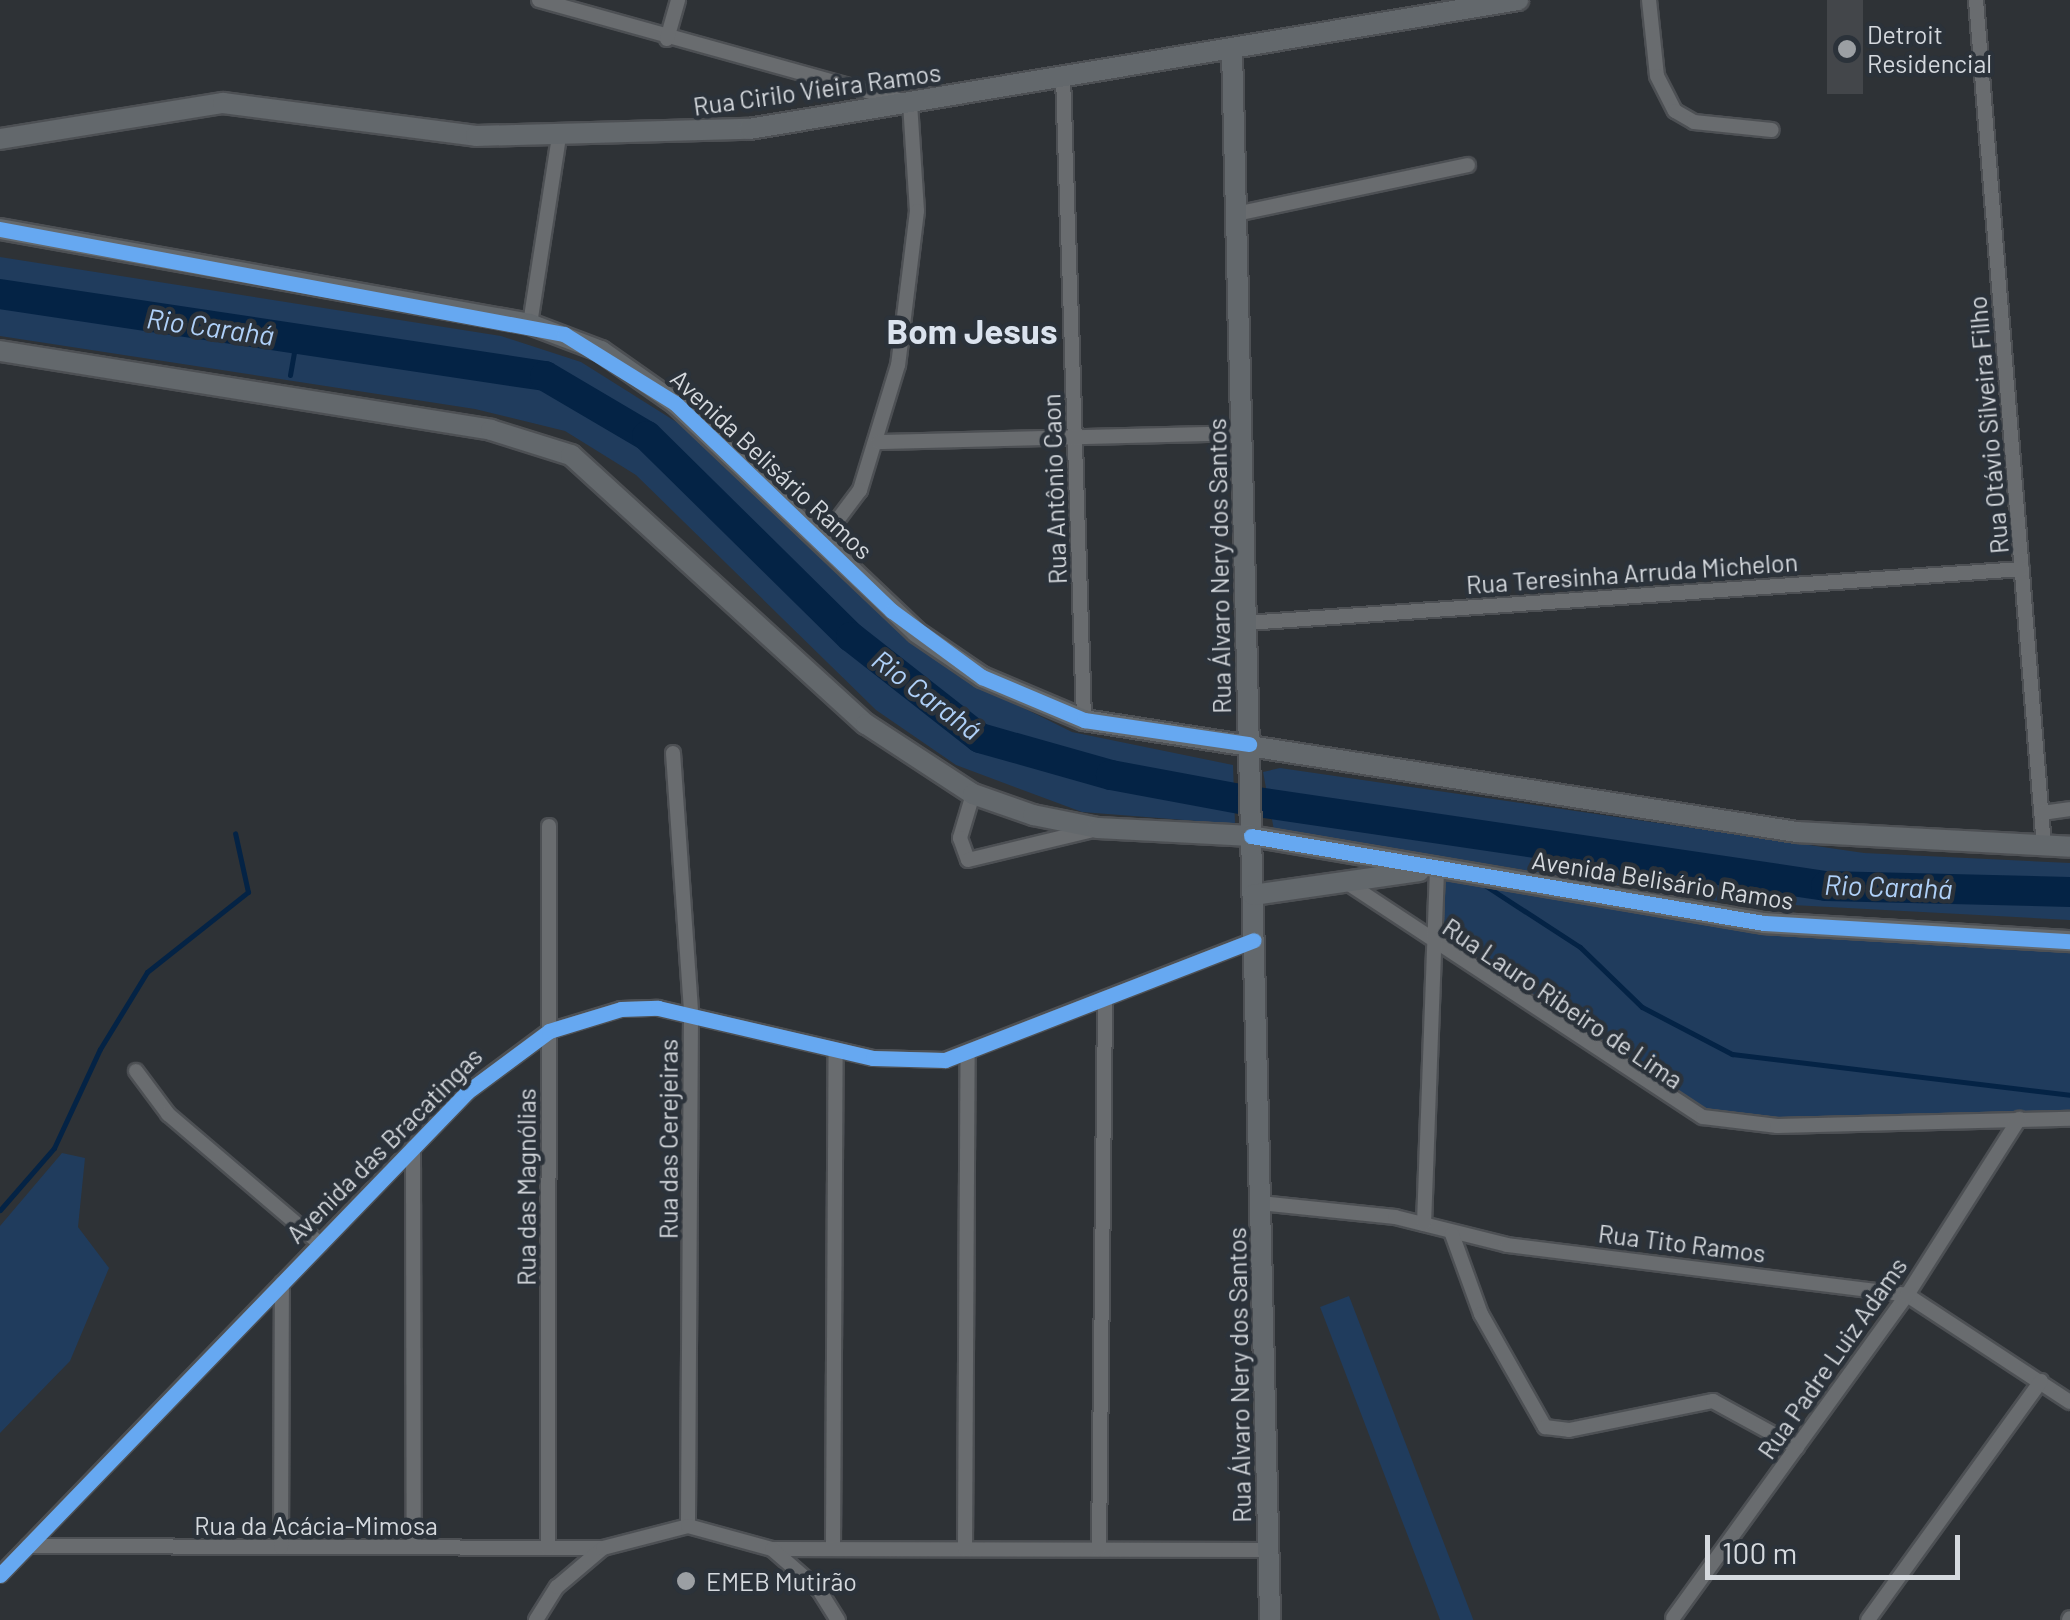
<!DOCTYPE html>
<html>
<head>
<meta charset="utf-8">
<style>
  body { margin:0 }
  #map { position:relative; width:2070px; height:1620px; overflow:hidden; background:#2e3236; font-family:Barlow,sans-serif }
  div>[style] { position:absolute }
  .green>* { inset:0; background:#203c5d; transform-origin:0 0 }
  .stream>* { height:5px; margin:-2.5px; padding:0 2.5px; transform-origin:2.5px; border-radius:2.5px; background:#042345 }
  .river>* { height:30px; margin:-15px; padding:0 15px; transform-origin:15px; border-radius:15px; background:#042345 }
  .building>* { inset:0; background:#43464a; transform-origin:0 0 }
  .roads { filter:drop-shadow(2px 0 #4d5054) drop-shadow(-2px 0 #4d5054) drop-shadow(0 2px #4d5054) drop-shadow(0 -2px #4d5054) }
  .street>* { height:14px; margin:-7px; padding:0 7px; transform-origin:7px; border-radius:7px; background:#696c6f }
  .secondary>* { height:20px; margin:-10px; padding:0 10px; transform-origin:10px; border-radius:10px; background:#63686c }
  .cycleway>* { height:15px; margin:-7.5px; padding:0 7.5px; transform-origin:7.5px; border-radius:7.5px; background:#66a8f1 }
  .dots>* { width:28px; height:28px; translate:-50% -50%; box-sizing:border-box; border:5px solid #2b323a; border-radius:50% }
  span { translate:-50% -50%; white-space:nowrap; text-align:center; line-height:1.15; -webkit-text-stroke:9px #2b323a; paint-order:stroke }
  .poi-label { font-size:25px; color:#d5d9de }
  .left { translate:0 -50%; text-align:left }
  .street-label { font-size:25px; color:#d5d9de }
  .water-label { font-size:28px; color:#afd0f8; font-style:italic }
  .district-label { font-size:35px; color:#dbe3ee; font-weight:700 }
  .scale { position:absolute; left:1705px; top:1535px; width:255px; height:45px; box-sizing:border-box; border:5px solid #d5d9de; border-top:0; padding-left:12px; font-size:30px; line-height:35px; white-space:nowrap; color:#d5d9de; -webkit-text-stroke:8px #2b323a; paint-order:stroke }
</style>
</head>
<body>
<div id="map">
  <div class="green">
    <div style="clip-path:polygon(0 257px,501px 336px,581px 362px,678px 423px,955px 674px,1072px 732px,1233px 765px,1235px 824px,1082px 812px,956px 765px,876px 710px,636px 475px,565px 431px,475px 409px,0 336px)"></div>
    <div style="clip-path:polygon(1280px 768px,1864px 853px,2070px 863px,2070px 920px,1718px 901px,1274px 830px,1263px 772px)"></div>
    <div style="clip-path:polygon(1437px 869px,1650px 906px,2070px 941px,2070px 1119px,1777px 1126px,1703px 1117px,1434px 944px)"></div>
    <div style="clip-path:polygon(62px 1153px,85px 1158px,78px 1227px,109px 1268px,70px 1361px,0 1433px,0 1226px)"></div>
    <div style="left:1349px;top:1296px;width:347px;height:31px;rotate:69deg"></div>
  </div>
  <div class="stream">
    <div style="left:290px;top:375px;width:39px;rotate:-80deg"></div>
    <div style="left:1486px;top:886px;width:112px;rotate:33deg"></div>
    <div style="left:1580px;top:947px;width:86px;rotate:44.1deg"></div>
    <div style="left:1642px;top:1007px;width:102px;rotate:27.6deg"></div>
    <div style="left:1732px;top:1054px;width:340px;rotate:6.9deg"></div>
    <div style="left:0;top:1210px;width:82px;rotate:-48.9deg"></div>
    <div style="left:54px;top:1148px;width:109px;rotate:-65.1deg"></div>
    <div style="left:100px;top:1049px;width:90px;rotate:-58.6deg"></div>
    <div style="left:147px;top:972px;width:129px;rotate:-38.4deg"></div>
    <div style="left:248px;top:892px;width:60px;rotate:-102.4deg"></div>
  </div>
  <div class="river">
    <div style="left:0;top:294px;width:551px;rotate:8.56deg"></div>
    <div style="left:545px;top:376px;width:118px;rotate:30.5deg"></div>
    <div style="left:647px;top:436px;width:286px;rotate:44.6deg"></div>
    <div style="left:851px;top:637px;width:164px;rotate:38.1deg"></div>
    <div style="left:980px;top:738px;width:136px;rotate:15.8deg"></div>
    <div style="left:1111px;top:775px;width:142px;rotate:10.5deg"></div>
    <div style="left:1251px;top:801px;width:581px;rotate:8.41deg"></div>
    <div style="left:1826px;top:886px;width:244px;rotate:1.4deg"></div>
  </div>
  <div class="building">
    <div style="left:1827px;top:0;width:36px;height:94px"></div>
  </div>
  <div class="roads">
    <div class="street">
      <div style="left:539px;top:0;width:385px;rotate:15.5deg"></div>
      <div style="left:910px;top:103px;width:108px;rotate:86.3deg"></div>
      <div style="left:917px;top:211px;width:155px;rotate:97deg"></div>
      <div style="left:898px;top:365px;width:131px;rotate:106.9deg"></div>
      <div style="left:860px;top:490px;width:65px;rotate:126.9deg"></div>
      <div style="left:1649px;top:0;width:76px;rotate:84deg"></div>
      <div style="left:1657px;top:76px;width:39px;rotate:63deg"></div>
      <div style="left:1675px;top:111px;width:22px;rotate:30deg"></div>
      <div style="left:1694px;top:122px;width:78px;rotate:5.9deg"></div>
      <div style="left:1976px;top:0;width:850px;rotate:85.41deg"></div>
      <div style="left:667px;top:39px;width:41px;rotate:-74.2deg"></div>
      <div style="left:1063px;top:76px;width:644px;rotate:88.13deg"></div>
      <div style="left:1236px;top:214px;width:237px;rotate:-11.9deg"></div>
      <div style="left:530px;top:324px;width:190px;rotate:-81.2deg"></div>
      <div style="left:879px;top:442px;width:362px;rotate:-1.4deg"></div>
      <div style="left:1246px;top:623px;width:778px;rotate:-3.98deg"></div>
      <div style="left:673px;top:753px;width:261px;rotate:86deg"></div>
      <div style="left:691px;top:1013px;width:513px;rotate:90.34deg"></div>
      <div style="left:973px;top:794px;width:46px;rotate:106.5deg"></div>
      <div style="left:960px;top:838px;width:23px;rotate:70deg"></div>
      <div style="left:968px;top:860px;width:129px;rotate:-13.5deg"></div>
      <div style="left:2042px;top:813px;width:28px;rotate:-8deg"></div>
      <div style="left:1346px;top:882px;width:427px;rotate:33.4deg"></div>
      <div style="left:1703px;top:1117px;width:75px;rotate:6.9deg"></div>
      <div style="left:1777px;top:1126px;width:293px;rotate:-1.4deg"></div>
      <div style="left:136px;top:1071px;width:54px;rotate:53.3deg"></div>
      <div style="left:168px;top:1114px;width:200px;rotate:40.5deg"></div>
      <div style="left:413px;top:1147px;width:400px;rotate:89.9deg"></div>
      <div style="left:1260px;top:1203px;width:136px;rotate:5.9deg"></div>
      <div style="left:1395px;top:1217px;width:115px;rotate:14deg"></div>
      <div style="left:1507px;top:1245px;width:403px;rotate:7.1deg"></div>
      <div style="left:1907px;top:1295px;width:195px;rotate:33.3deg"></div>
      <div style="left:1424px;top:1224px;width:355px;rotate:-87.9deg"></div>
      <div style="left:1452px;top:1234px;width:85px;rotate:70.1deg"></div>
      <div style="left:1481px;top:1314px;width:130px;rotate:60.5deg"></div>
      <div style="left:1545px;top:1427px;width:24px;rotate:7deg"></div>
      <div style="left:1569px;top:1430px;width:147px;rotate:-11.4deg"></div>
      <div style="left:1713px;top:1401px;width:96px;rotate:28.7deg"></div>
      <div style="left:28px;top:1546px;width:575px;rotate:0.2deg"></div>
      <div style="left:281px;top:1547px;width:264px;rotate:-89.8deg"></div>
      <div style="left:548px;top:1548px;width:722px;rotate:-89.92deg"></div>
      <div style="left:833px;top:1548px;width:498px;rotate:-89.7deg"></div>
      <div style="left:772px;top:1549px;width:496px;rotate:0.1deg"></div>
      <div style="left:965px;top:1549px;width:494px;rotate:-89.7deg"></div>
      <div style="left:1099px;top:1549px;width:546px;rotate:-89.37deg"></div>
      <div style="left:0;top:1575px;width:672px;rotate:-45.96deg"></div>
      <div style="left:467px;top:1092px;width:102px;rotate:-36.6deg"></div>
      <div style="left:549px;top:1031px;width:75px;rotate:-17deg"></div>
      <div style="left:621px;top:1009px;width:37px;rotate:-2deg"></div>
      <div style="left:658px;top:1008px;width:221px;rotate:13.1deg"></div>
      <div style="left:873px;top:1058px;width:72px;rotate:1.6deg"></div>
      <div style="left:945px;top:1060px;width:331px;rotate:-21.2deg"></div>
      <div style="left:1673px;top:1618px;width:399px;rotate:-54.1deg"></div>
      <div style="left:1907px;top:1295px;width:209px;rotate:-57.5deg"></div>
      <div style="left:536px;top:1620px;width:39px;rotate:-58deg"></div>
      <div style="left:557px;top:1587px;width:60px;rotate:-40.3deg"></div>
      <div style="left:603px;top:1548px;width:88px;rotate:-14.5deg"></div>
      <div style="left:688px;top:1526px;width:87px;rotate:15.3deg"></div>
      <div style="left:772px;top:1549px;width:62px;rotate:41.1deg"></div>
      <div style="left:819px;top:1590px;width:36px;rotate:58deg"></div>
      <div style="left:1868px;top:1620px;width:295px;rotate:-54.1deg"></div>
      <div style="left:2069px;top:1620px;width:2px;rotate:-63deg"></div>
    </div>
    <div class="secondary">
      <div style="left:1232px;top:50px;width:1570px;rotate:88.61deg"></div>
      <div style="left:0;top:139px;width:226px;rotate:-9.2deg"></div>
      <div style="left:223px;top:103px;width:255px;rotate:7.4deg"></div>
      <div style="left:476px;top:136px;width:273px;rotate:-1.5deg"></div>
      <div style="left:749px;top:129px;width:780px;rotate:-9.52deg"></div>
      <div style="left:0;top:229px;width:538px;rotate:10.16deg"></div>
      <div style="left:530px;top:324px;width:76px;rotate:20.8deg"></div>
      <div style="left:601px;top:351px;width:90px;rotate:35.1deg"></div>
      <div style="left:675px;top:403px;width:332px;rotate:43.5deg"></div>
      <div style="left:916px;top:632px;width:80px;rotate:34.3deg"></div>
      <div style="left:982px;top:677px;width:111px;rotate:22.9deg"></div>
      <div style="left:1084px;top:720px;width:722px;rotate:8.93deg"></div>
      <div style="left:1797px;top:832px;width:273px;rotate:3.1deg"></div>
      <div style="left:0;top:351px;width:497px;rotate:9.1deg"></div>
      <div style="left:491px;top:430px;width:84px;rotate:17.4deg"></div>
      <div style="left:571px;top:455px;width:399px;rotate:42.4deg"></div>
      <div style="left:866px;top:724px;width:128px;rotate:33.2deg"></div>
      <div style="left:973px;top:794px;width:64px;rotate:19.3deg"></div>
      <div style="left:1033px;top:815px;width:66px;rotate:11.3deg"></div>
      <div style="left:1098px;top:828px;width:153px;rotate:3deg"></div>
      <div style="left:1251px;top:836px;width:520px;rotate:9.63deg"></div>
      <div style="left:1764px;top:923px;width:307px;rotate:3.4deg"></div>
      <div style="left:1253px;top:895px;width:168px;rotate:-8.2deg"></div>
    </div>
  </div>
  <div class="cycleway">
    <div style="left:0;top:229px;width:574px;rotate:10.55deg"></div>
    <div style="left:564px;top:334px;width:131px;rotate:31.9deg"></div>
    <div style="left:675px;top:403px;width:301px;rotate:43.8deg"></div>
    <div style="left:892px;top:611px;width:112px;rotate:36.3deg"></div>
    <div style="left:982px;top:677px;width:111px;rotate:22.9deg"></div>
    <div style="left:1084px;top:720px;width:167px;rotate:8.3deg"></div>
    <div style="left:1251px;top:836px;width:520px;rotate:9.63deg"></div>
    <div style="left:1764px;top:923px;width:307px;rotate:3.4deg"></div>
    <div style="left:0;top:1575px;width:672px;rotate:-45.96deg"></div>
    <div style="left:467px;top:1092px;width:102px;rotate:-36.6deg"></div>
    <div style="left:549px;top:1031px;width:75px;rotate:-17deg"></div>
    <div style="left:621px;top:1009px;width:37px;rotate:-2deg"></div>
    <div style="left:658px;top:1008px;width:221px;rotate:13.1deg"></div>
    <div style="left:873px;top:1058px;width:72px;rotate:1.6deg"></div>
    <div style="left:945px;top:1060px;width:331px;rotate:-21.2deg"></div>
  </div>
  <div class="dots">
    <div style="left:1847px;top:49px;background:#9b9fa3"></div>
    <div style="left:686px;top:1581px;background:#9b9fa3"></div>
  </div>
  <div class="poi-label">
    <span class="left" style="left:1867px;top:49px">Detroit<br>Residencial</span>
    <span class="left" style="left:706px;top:1581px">EMEB Mutirão</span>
  </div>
  <div class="street-label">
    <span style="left:817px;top:89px;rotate:-8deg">Rua Cirilo Vieira Ramos</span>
    <span style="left:1988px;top:425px;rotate:-95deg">Rua Otávio Silveira Filho</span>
    <span style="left:772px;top:464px;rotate:43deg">Avenida Belisário Ramos</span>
    <span style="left:1054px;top:489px;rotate:-92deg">Rua Antônio Caon</span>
    <span style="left:1219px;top:566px;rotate:-91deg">Rua Álvaro Nery dos Santos</span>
    <span style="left:1632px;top:573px;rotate:-4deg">Rua Teresinha Arruda Michelon</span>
    <span style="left:1663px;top:880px;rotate:9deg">Avenida Belisário Ramos</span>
    <span style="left:1563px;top:1003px;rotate:34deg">Rua Lauro Ribeiro de Lima</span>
    <span style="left:668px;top:1139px;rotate:-90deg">Rua das Cerejeiras</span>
    <span style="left:384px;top:1145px;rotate:-45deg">Avenida das Bracatingas</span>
    <span style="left:526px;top:1187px;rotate:-90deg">Rua das Magnólias</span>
    <span style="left:1682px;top:1243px;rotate:7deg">Rua Tito Ramos</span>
    <span style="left:1832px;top:1358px;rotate:-55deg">Rua Padre Luiz Adams</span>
    <span style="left:1239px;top:1375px;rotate:-91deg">Rua Álvaro Nery dos Santos</span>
    <span style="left:316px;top:1525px">Rua da Acácia-Mimosa</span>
  </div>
  <div class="water-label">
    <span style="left:210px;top:326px;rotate:8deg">Rio Carahá</span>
    <span style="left:927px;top:694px;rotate:37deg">Rio Carahá</span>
    <span style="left:1888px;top:886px;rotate:2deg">Rio Carahá</span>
  </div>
  <div class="district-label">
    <span style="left:972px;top:330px">Bom Jesus</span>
  </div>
  <div class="scale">100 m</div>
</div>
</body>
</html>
